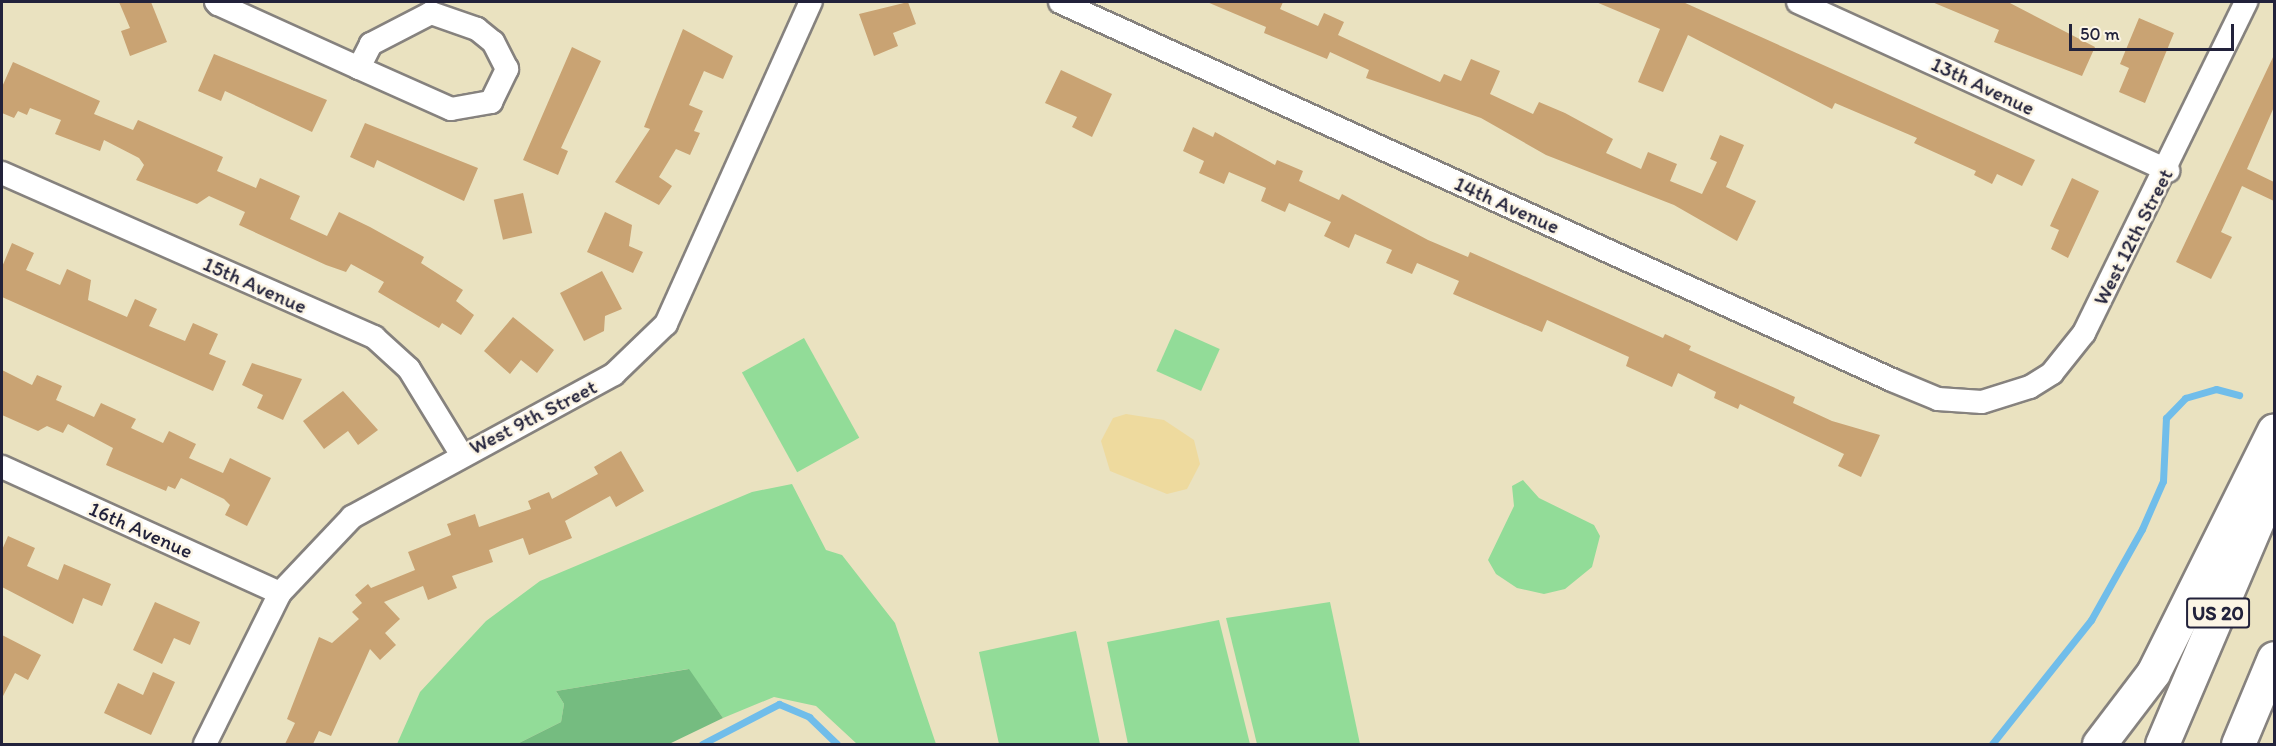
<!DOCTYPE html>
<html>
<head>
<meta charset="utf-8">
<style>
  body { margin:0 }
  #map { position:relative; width:2276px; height:746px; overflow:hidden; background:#eae2c0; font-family:Itim,sans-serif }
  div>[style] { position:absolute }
  .green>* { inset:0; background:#92dc98; transform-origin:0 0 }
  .forest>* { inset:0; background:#75bc80 }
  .sand>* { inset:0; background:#eeda9e }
  .stream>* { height:7px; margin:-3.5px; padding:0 3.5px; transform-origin:3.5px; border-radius:3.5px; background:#70bdea }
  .building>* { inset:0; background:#c9a373; transform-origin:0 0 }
  .roads { filter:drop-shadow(2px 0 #86827e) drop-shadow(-2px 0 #86827e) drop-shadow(0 2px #86827e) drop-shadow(0 -2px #86827e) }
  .minor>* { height:22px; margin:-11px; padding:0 11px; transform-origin:11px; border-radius:11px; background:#fff }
  .primary>* { height:33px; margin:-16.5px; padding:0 16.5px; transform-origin:16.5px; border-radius:16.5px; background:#fff }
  span { translate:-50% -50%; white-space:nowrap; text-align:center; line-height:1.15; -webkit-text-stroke:5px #fcf5e5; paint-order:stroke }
  .shield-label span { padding:2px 4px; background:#fcf5e5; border:2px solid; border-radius:4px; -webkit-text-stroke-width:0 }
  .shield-label { font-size:20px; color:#22223b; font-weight:700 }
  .street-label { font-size:21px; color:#22223b }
  .frame { position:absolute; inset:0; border:3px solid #22223b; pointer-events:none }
  .scale { position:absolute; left:2069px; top:24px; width:165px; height:27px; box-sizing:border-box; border:3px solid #22223b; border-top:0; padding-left:8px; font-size:18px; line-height:21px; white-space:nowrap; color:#22223b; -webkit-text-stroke:4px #fcf5e5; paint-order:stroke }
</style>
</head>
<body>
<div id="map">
  <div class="green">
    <div style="left:1175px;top:329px;width:49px;height:46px;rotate:24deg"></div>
    <div style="left:804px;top:338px;width:114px;height:71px;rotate:61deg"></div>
    <div style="clip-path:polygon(1523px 480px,1539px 498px,1594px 525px,1600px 536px,1592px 567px,1565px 589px,1544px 594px,1517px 588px,1496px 574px,1488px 560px,1514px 506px,1512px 486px)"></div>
    <div style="clip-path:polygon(792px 484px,826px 550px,842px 555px,895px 623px,936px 744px,857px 744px,816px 706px,774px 697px,723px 718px,688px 669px,556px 691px,564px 704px,561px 722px,517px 744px,397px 744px,420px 692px,486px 621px,540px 581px,752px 492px)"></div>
    <div style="clip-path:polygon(1330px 602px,1360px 744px,1257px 744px,1226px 618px)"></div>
    <div style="clip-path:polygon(1219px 620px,1250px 744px,1128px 744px,1107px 642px)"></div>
    <div style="clip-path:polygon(1076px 631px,1100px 744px,999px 744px,979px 652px)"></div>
  </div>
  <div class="forest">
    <div style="clip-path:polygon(689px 669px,723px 718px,669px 744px,517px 744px,561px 722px,564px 704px,556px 691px)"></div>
  </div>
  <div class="sand">
    <div style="clip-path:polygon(1126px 414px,1164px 420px,1194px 440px,1200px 464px,1187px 489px,1167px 494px,1110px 471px,1101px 441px,1113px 418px)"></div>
  </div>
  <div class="stream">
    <div style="left:702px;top:744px;width:87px;rotate:-27.5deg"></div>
    <div style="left:779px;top:704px;width:33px;rotate:23deg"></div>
    <div style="left:809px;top:717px;width:39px;rotate:44deg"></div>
    <div style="left:1992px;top:744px;width:159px;rotate:-51.4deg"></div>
    <div style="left:2091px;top:620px;width:104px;rotate:-60.7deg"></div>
    <div style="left:2142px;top:529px;width:52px;rotate:-66.4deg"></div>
    <div style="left:2163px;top:481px;width:63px;rotate:-87.3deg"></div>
    <div style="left:2166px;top:418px;width:28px;rotate:-46deg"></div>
    <div style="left:2185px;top:398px;width:32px;rotate:-16deg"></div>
    <div style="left:2216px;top:389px;width:24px;rotate:15deg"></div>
  </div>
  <div class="building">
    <div style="clip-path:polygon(119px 2px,151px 2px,167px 42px,130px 56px,121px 31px,130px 28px)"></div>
    <div style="clip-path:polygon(908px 2px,916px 24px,893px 33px,898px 46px,874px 56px,859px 14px)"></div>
    <div style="clip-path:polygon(1207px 2px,1283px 2px,1280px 9px,1318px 26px,1324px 13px,1344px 22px,1338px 35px,1440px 82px,1444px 74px,1461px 81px,1471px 59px,1500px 71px,1490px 94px,1533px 114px,1539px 102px,1565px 113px,1613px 139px,1606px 153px,1641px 169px,1648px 152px,1677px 164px,1670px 181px,1702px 194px,1717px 162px,1710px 159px,1720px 135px,1744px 145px,1726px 187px,1756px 201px,1737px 241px,1674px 205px,1546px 155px,1481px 118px,1366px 78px,1369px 70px,1330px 52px,1327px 59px,1286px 42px,1264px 33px,1266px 27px)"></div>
    <div style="clip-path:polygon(1596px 2px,1683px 2px,2035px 160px,2022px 186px,1997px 174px,1992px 184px,1974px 175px,1976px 171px,1914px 143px,1917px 138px,1835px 103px,1832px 109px,1688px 35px,1663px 92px,1638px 82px,1660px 29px)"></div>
    <div style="clip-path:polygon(1932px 2px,2008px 2px,2095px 47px,2082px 76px,1994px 42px,1999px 30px)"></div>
    <div style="clip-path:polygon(2139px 18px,2174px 33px,2145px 103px,2119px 92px,2129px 68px,2120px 64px)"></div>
    <div style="clip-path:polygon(683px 29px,733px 56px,723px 79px,704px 71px,689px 105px,703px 111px,694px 131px,700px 133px,690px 155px,676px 149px,659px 177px,672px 186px,659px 205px,615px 182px,650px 129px,644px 127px)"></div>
    <div style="clip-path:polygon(572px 47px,601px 61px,561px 148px,568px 151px,558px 175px,523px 160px)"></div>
    <div style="clip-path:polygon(214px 54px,327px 100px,312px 132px,225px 91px,221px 101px,198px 91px)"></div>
    <div style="clip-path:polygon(2274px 55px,2274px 107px,2247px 169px,2274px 182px,2274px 201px,2242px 186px,2221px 232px,2232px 237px,2211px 279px,2176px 262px)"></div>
    <div style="clip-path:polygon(13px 62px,100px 101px,94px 114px,133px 130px,138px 120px,223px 157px,217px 171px,256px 188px,260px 178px,300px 196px,290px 219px,327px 236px,339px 212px,370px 227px,424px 257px,421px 263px,463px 290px,456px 301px,474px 315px,461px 335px,442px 323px,439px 328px,378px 292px,384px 282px,351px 264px,346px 272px,326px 265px,239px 225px,245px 212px,209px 196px,197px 204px,136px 180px,144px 165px,139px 158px,104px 140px,100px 151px,55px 134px,61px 120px,30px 108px,27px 115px,18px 111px,14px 118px,2px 113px,2px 87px)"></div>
    <div style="clip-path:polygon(1061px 70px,1112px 94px,1092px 137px,1072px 127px,1077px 117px,1045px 103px)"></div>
    <div style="clip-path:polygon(365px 123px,478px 168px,464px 201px,377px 160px,374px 168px,350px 157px)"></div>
    <div style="clip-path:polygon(1193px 127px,1213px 137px,1215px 132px,1275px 165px,1277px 160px,1303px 171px,1299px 181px,1339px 200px,1342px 194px,1428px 240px,1468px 257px,1470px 252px,1663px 338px,1665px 334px,1691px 346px,1689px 350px,1795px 397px,1793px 403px,1832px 421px,1880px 435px,1861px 477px,1838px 466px,1844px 454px,1740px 404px,1738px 409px,1714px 398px,1716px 392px,1678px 373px,1672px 387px,1626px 366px,1629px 357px,1547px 320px,1542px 332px,1453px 294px,1459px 281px,1417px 263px,1412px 274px,1386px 263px,1392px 250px,1355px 234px,1349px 248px,1324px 236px,1331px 222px,1289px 203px,1285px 212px,1261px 201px,1266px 188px,1229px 172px,1224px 184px,1199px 173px,1204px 161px,1183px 151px)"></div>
    <div style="clip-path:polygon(2072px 178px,2099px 191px,2068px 258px,2051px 249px,2059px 230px,2050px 226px)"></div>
    <div style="left:523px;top:193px;width:41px;height:30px;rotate:77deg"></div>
    <div style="clip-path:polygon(605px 212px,632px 225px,629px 246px,643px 252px,633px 273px,587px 252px)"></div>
    <div style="clip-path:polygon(12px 243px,34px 253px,26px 270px,60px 285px,67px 269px,91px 280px,88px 300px,127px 317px,135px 299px,157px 309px,149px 326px,185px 341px,193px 323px,218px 334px,209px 354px,226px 361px,213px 391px,2px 297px,2px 267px)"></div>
    <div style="clip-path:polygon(602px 271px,622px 309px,605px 316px,604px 331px,584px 341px,560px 293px)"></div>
    <div style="clip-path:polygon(513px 317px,554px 350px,537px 373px,521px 360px,510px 374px,484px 351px)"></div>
    <div style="clip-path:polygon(252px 363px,302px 379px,283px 420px,257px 408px,263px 395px,242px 385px)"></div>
    <div style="clip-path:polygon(2px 370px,32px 385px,37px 375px,62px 386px,56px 400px,94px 417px,101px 403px,136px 419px,131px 428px,163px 443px,169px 431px,196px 444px,189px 458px,223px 473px,230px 458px,271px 478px,247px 526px,225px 515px,230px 505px,224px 499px,181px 478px,175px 489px,168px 486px,166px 491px,106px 465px,113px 448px,68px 424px,63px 433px,47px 426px,38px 431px,2px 415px)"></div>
    <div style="clip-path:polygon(343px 391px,378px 430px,358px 445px,348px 431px,324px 449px,303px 421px)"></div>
    <div style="clip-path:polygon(621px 451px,644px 491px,616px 507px,610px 496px,565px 521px,572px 538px,529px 555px,523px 538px,489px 550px,493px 562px,452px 576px,457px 588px,428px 600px,423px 586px,384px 602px,400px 619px,385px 633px,396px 645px,380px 660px,370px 649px,331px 736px,319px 731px,313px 744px,285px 744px,295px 723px,287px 719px,319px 637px,332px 643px,359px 619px,352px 612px,362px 603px,355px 595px,368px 584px,371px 588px,415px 570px,408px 552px,451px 535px,447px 524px,475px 514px,479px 527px,531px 509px,528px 501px,549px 492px,552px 499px,598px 474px,594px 467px)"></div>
    <div style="clip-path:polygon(8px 536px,35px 548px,27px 566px,58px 580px,64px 564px,111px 584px,102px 606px,83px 598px,73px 624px,2px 587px,2px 550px)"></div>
    <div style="clip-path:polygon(155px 602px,200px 622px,190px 645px,174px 638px,162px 664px,133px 650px)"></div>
    <div style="clip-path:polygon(2px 635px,41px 655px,28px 680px,15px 673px,2px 698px)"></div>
    <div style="clip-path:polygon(153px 672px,175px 682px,151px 735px,104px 713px,118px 683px,143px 695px)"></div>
  </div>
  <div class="roads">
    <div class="minor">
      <div style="left:216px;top:2px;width:3px;rotate:45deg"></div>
      <div style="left:218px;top:4px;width:155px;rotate:24.4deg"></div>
      <div style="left:359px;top:68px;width:101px;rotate:24deg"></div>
      <div style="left:451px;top:109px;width:41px;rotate:-9.9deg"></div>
      <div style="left:491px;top:102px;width:37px;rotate:-64deg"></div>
      <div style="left:507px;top:69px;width:30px;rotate:-117deg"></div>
      <div style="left:493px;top:42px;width:21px;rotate:-141deg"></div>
      <div style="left:477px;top:29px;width:49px;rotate:-160.8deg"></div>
      <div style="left:431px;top:13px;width:68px;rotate:152.7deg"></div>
      <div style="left:371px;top:44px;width:27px;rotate:117deg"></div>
      <div style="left:1060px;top:2px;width:914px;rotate:24.43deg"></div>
      <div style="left:1892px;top:380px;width:50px;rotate:22.4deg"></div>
      <div style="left:1938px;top:399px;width:44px;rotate:3.9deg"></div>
      <div style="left:1982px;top:402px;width:50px;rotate:-17.4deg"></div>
      <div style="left:2030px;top:387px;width:26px;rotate:-32deg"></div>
      <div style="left:2052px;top:373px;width:51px;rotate:-51.3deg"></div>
      <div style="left:2084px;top:333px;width:369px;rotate:-63.9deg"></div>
      <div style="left:1798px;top:2px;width:407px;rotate:24.5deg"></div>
      <div style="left:2px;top:173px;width:407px;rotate:23.8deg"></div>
      <div style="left:374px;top:337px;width:47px;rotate:42.4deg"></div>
      <div style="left:409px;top:369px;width:100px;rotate:58.5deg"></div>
      <div style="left:2px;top:467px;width:305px;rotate:24.4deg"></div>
      <div style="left:205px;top:744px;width:169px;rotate:-63.6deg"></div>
      <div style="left:280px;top:593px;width:105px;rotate:-46.5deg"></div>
      <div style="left:352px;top:517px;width:298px;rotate:-28.6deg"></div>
      <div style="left:614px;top:374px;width:72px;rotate:-43.9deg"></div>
      <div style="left:666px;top:324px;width:353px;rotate:-65.8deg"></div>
    </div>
    <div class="primary">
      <div style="left:2099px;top:744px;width:89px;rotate:-52.7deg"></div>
      <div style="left:2153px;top:673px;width:271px;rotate:-63.5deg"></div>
      <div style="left:2162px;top:744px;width:286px;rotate:-66.9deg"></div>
      <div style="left:2238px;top:744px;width:93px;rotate:-67.3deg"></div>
    </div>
  </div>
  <div class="shield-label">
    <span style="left:2218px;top:613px">US 20</span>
  </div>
  <div class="street-label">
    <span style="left:1983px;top:86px;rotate:25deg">13th Avenue</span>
    <span style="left:1507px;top:205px;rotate:24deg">14th Avenue</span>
    <span style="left:2133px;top:237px;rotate:-63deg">West 12th Street</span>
    <span style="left:255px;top:285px;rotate:24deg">15th Avenue</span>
    <span style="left:533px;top:417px;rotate:-27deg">West 9th Street</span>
    <span style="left:141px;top:530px;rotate:24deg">16th Avenue</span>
  </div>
  <div class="frame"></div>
  <div class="scale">50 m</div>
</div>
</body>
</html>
